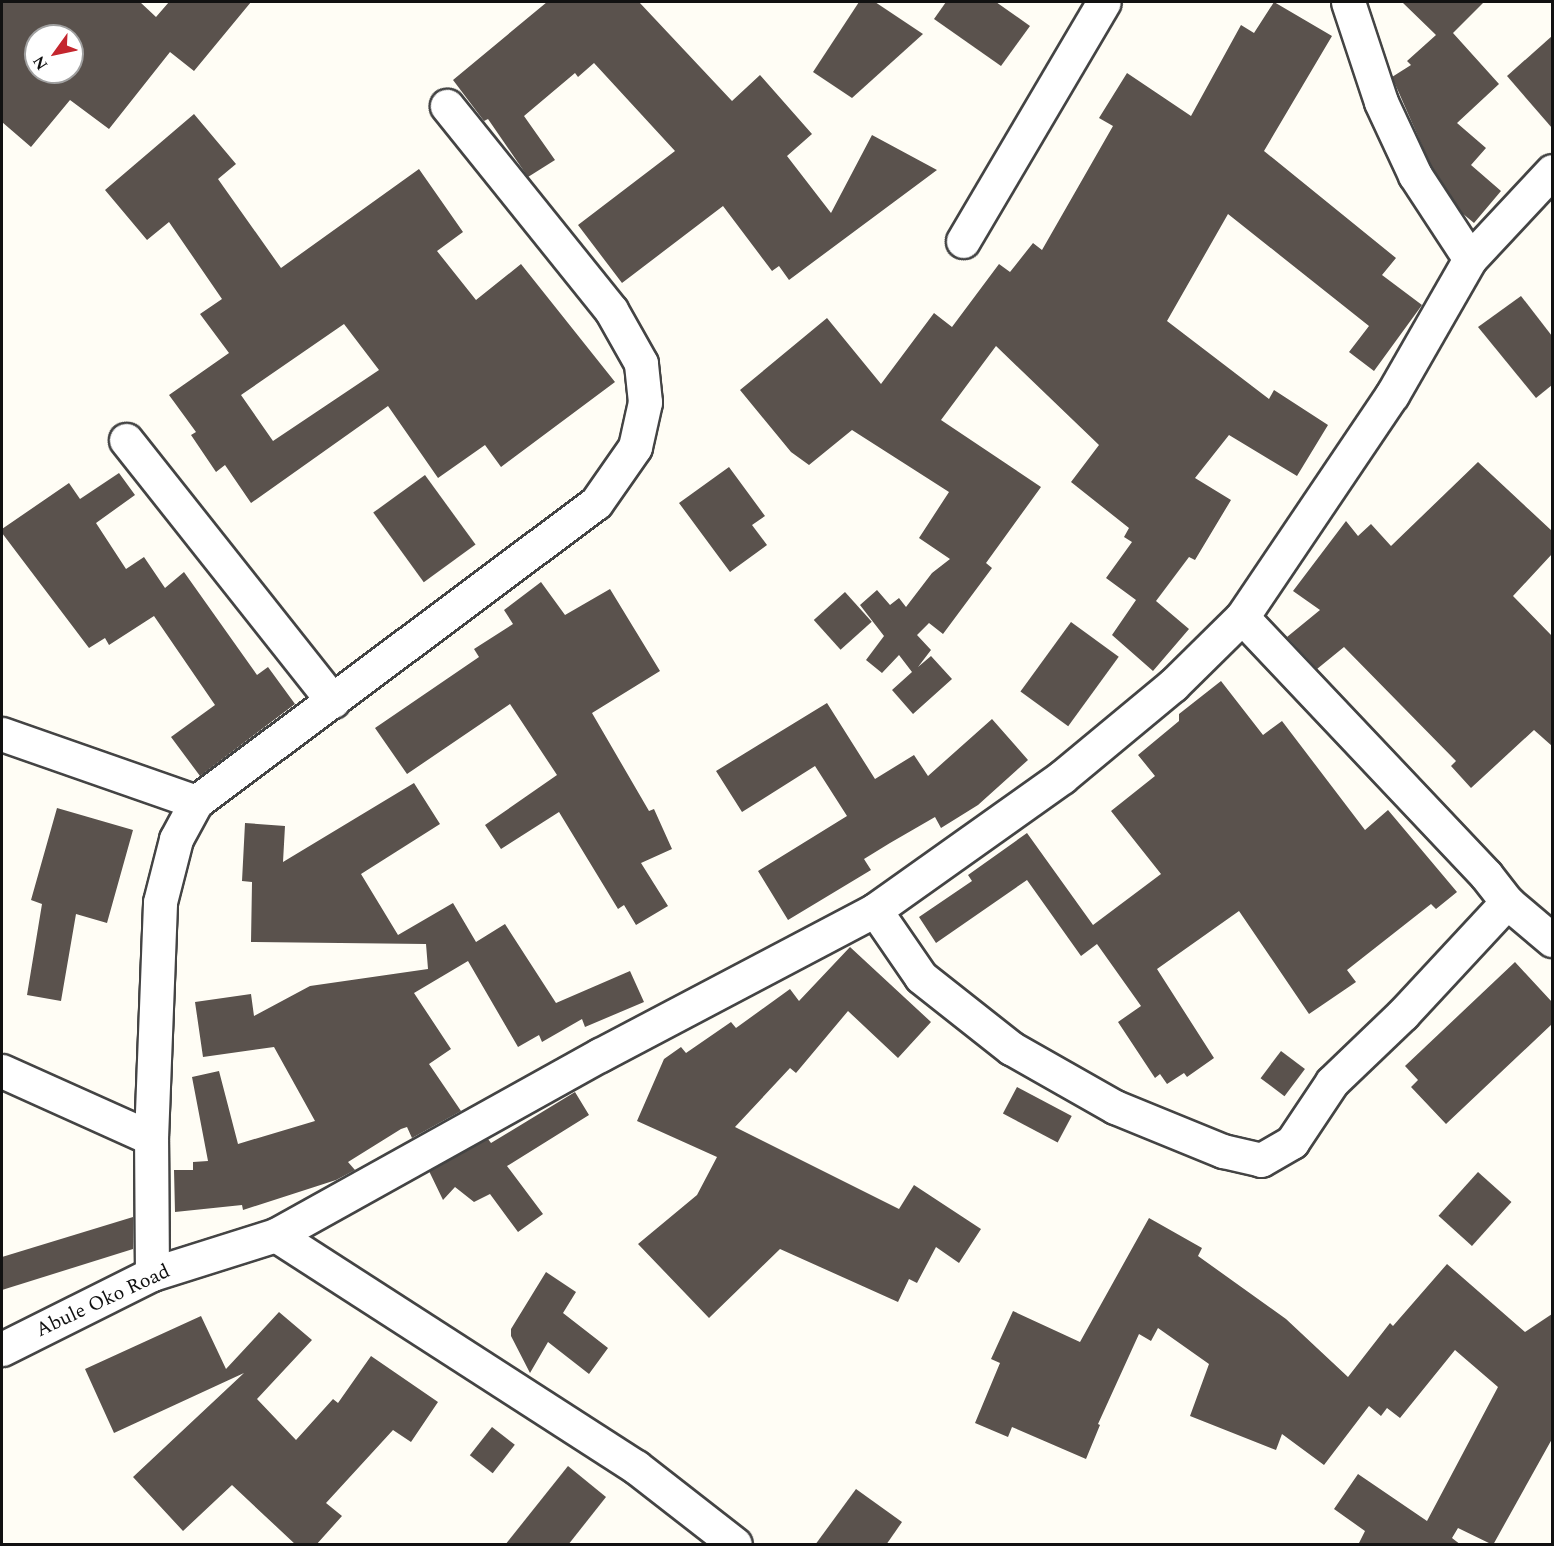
<!DOCTYPE html>
<html>
<head>
<meta charset="utf-8">
<style>
  body { margin:0 }
  #map { position:relative; width:1554px; height:1546px; overflow:hidden; background:#fffdf5; font-family:Spectral,serif }
  div>[style] { position:absolute }
  .building>* { inset:0; background:#5a524d; transform-origin:0 0 }
  .roads { filter:drop-shadow(2px 0 #444) drop-shadow(-2px 0 #444) drop-shadow(0 2px #444) drop-shadow(0 -2px #444) }
  .minor>* { height:33px; margin:-16.5px; padding:0 16.5px; transform-origin:16.5px; border-radius:16.5px; background:#fff }
  span { translate:-50% -50%; white-space:nowrap; text-align:center; line-height:1.15; -webkit-text-stroke:6px #fff; paint-order:stroke }
  .street-label { font-size:20px; color:#111 }
  .frame { position:absolute; inset:0; border:3px solid #111; pointer-events:none }
  .north { position:absolute; left:24px; top:24px; width:60px; height:60px; box-sizing:border-box; background:#fff; border:2px solid #a0a0a0; border-radius:50%; rotate:237deg; font-size:16px; font-weight:700; line-height:24px; text-align:center; color:#111 }
  .north::after { content:''; display:block; margin:auto; width:21px; height:27px; background:#c4262e; clip-path:polygon(50% 0,100% 100%,50% 72%,0 100%) }
</style>
</head>
<body>
<div id="map">
  <div class="building">
    <div style="clip-path:polygon(evenodd,2px 2px,140px 2px,156px 17px,169px 2px,251px 2px,194px 71px,170px 52px,109px 129px,70px 100px,31px 147px,2px 122px,2px 2px,36px 36px,72px 36px,72px 72px,36px 72px,36px 36px)"></div>
    <div style="clip-path:polygon(547px 2px,639px 2px,732px 101px,760px 75px,812px 134px,787px 156px,831px 213px,872px 135px,937px 170px,789px 280px,779px 266px,772px 271px,723px 206px,622px 283px,578px 225px,675px 151px,594px 63px,578px 77px,575px 73px,524px 116px,555px 160px,528px 177px,488px 119px,484px 121px,453px 80px)"></div>
    <div style="clip-path:polygon(859px 2px,875px 2px,923px 34px,852px 98px,813px 72px)"></div>
    <div style="clip-path:polygon(946px 2px,996px 2px,1030px 26px,1001px 66px,934px 19px)"></div>
    <div style="clip-path:polygon(1274px 2px,1332px 36px,1264px 151px,1396px 258px,1382px 275px,1422px 305px,1374px 371px,1349px 352px,1369px 326px,1228px 214px,1167px 321px,1269px 399px,1274px 390px,1328px 425px,1297px 476px,1229px 435px,1195px 478px,1231px 500px,1195px 560px,1189px 557px,1156px 601px,1189px 629px,1153px 671px,1112px 635px,1136px 600px,1106px 578px,1132px 542px,1124px 537px,1129px 528px,1071px 482px,1099px 445px,996px 346px,941px 420px,1041px 487px,986px 563px,992px 568px,943px 634px,929px 623px,917px 635px,931px 650px,918px 667px,931px 656px,952px 679px,913px 714px,892px 690px,912px 672px,899px 655px,882px 673px,866px 660px,884px 636px,860px 605px,877px 590px,890px 605px,899px 598px,906px 607px,932px 573px,950px 559px,919px 538px,949px 492px,852px 430px,809px 465px,791px 452px,740px 390px,827px 318px,881px 384px,934px 313px,952px 327px,999px 264px,1010px 272px,1033px 243px,1042px 250px,1113px 126px,1099px 118px,1127px 73px,1191px 116px,1241px 25px,1254px 33px)"></div>
    <div style="clip-path:polygon(1402px 2px,1484px 2px,1453px 33px,1499px 84px,1457px 123px,1486px 148px,1471px 165px,1501px 191px,1474px 223px,1462px 213px,1431px 166px,1392px 77px,1411px 65px,1407px 61px,1436px 35px)"></div>
    <div style="clip-path:polygon(1552px 36px,1552px 128px,1507px 76px)"></div>
    <div style="clip-path:polygon(evenodd,194px 114px,236px 164px,218px 179px,281px 268px,419px 169px,463px 232px,437px 251px,476px 300px,521px 264px,615px 382px,501px 467px,485px 445px,438px 478px,388px 406px,251px 503px,225px 465px,216px 472px,191px 435px,196px 432px,169px 395px,229px 353px,200px 314px,222px 299px,169px 222px,147px 240px,105px 190px,194px 114px,344px 324px,379px 370px,273px 441px,241px 395px,344px 324px)"></div>
    <div style="clip-path:polygon(1521px 296px,1552px 336px,1552px 385px,1536px 398px,1478px 327px)"></div>
    <div style="clip-path:polygon(1478px 462px,1552px 531px,1552px 554px,1513px 596px,1552px 636px,1552px 746px,1534px 730px,1471px 788px,1451px 766px,1456px 761px,1344px 647px,1317px 669px,1287px 637px,1320px 610px,1293px 591px,1346px 521px,1358px 536px,1371px 524px,1391px 546px)"></div>
    <div style="clip-path:polygon(729px 467px,765px 516px,752px 525px,767px 545px,730px 572px,679px 503px)"></div>
    <div style="clip-path:polygon(119px 473px,135px 495px,96px 523px,126px 569px,144px 557px,165px 588px,184px 572px,257px 675px,268px 667px,295px 704px,200px 776px,171px 737px,215px 705px,154px 616px,109px 645px,105px 638px,89px 648px,2px 533px,2px 529px,69px 483px,80px 499px)"></div>
    <div style="left:425px;top:475px;width:86px;height:64px;rotate:54deg"></div>
    <div style="clip-path:polygon(541px 582px,565px 615px,610px 589px,660px 671px,592px 713px,649px 811px,654px 809px,672px 849px,641px 863px,668px 906px,636px 925px,624px 905px,618px 909px,559px 812px,501px 849px,485px 825px,557px 775px,510px 704px,407px 774px,375px 728px,479px 657px,474px 649px,513px 624px,504px 610px)"></div>
    <div style="left:845px;top:592px;width:40px;height:42px;rotate:48deg"></div>
    <div style="left:1071px;top:622px;width:59px;height:86px;rotate:36deg"></div>
    <div style="clip-path:polygon(1221px 681px,1263px 735px,1282px 721px,1365px 830px,1388px 810px,1457px 892px,1436px 909px,1431px 904px,1347px 970px,1356px 982px,1309px 1014px,1239px 911px,1157px 969px,1214px 1058px,1187px 1077px,1184px 1073px,1167px 1084px,1160px 1074px,1155px 1078px,1118px 1022px,1141px 1006px,1097px 944px,1081px 956px,1027px 880px,936px 943px,919px 917px,972px 881px,968px 875px,1027px 833px,1093px 925px,1161px 874px,1111px 811px,1155px 776px,1138px 755px,1179px 721px,1179px 714px)"></div>
    <div style="clip-path:polygon(827px 703px,875px 779px,914px 755px,928px 776px,992px 719px,1028px 760px,978px 805px,941px 828px,935px 817px,890px 843px,864px 859px,871px 870px,788px 920px,758px 871px,847px 816px,815px 766px,742px 812px,716px 771px)"></div>
    <div style="clip-path:polygon(414px 783px,440px 824px,361px 874px,398px 935px,453px 903px,476px 942px,505px 924px,556px 1003px,630px 971px,644px 1002px,585px 1027px,582px 1019px,542px 1042px,539px 1035px,518px 1047px,468px 961px,414px 993px,451px 1049px,429px 1064px,461px 1111px,412px 1138px,407px 1127px,401px 1129px,348px 1162px,355px 1170px,336px 1180px,243px 1210px,242px 1205px,175px 1212px,174px 1170px,193px 1170px,193px 1162px,208px 1161px,192px 1077px,219px 1071px,238px 1144px,315px 1121px,274px 1047px,203px 1057px,195px 1002px,251px 994px,254px 1016px,310px 986px,428px 969px,426px 944px,251px 942px,252px 882px,242px 881px,245px 823px,285px 826px,283px 862px)"></div>
    <div style="clip-path:polygon(57px 808px,133px 830px,107px 923px,76px 914px,61px 1001px,27px 995px,42px 904px,31px 900px)"></div>
    <div style="clip-path:polygon(850px 947px,931px 1022px,898px 1058px,848px 1011px,796px 1073px,790px 1068px,735px 1127px,899px 1209px,914px 1185px,981px 1229px,959px 1263px,936px 1247px,917px 1283px,909px 1279px,898px 1302px,780px 1249px,709px 1318px,638px 1244px,697px 1195px,717px 1157px,637px 1121px,664px 1059px,681px 1047px,686px 1053px,731px 1022px,736px 1028px,790px 989px,799px 1001px)"></div>
    <div style="clip-path:polygon(1515px 962px,1552px 1002px,1552px 1024px,1446px 1124px,1411px 1087px,1418px 1080px,1405px 1066px)"></div>
    <div style="left:1281px;top:1051px;width:30px;height:34px;rotate:37deg"></div>
    <div style="left:1017px;top:1087px;width:62px;height:30px;rotate:28deg"></div>
    <div style="clip-path:polygon(575px 1092px,589px 1115px,507px 1166px,543px 1214px,518px 1232px,490px 1194px,474px 1202px,455px 1187px,443px 1200px,429px 1171px,488px 1139px,491px 1143px)"></div>
    <div style="left:1478px;top:1172px;width:45px;height:59px;rotate:42deg"></div>
    <div style="clip-path:polygon(133px 1217px,133px 1249px,2px 1290px,2px 1257px)"></div>
    <div style="clip-path:polygon(1149px 1218px,1202px 1248px,1198px 1256px,1286px 1319px,1348px 1377px,1390px 1323px,1393px 1326px,1447px 1264px,1525px 1332px,1552px 1314px,1552px 1439px,1493px 1545px,1458px 1528px,1452px 1538px,1461px 1545px,1358px 1545px,1365px 1531px,1334px 1509px,1358px 1474px,1427px 1521px,1498px 1387px,1455px 1350px,1400px 1418px,1387px 1408px,1381px 1416px,1369px 1406px,1324px 1465px,1282px 1434px,1276px 1450px,1190px 1416px,1209px 1364px,1158px 1328px,1151px 1341px,1139px 1334px,1098px 1424px,1100px 1425px,1086px 1459px,1012px 1427px,1008px 1437px,975px 1423px,1000px 1363px,991px 1359px,1013px 1311px,1080px 1342px)"></div>
    <div style="clip-path:polygon(546px 1272px,576px 1292px,563px 1313px,608px 1348px,589px 1374px,548px 1342px,530px 1373px,511px 1336px,511px 1329px)"></div>
    <div style="clip-path:polygon(279px 1312px,312px 1340px,257px 1399px,296px 1440px,333px 1399px,338px 1403px,371px 1356px,438px 1402px,411px 1442px,393px 1430px,326px 1503px,342px 1516px,316px 1545px,296px 1545px,232px 1485px,183px 1531px,133px 1477px,244px 1373px,114px 1433px,85px 1369px,201px 1316px,226px 1369px)"></div>
    <div style="left:492px;top:1427px;width:29px;height:36px;rotate:38deg"></div>
    <div style="clip-path:polygon(568px 1466px,606px 1497px,568px 1545px,505px 1545px)"></div>
    <div style="clip-path:polygon(856px 1489px,902px 1522px,886px 1545px,815px 1545px)"></div>
  </div>
  <div class="roads">
    <div class="minor">
      <div style="left:1348px;top:2px;width:105px;rotate:71.7deg"></div>
      <div style="left:1381px;top:102px;width:81px;rotate:65deg"></div>
      <div style="left:1415px;top:175px;width:100px;rotate:56.8deg"></div>
      <div style="left:963px;top:241px;width:277px;rotate:-59.5deg"></div>
      <div style="left:126px;top:440px;width:333px;rotate:51.6deg"></div>
      <div style="left:1242px;top:617px;width:355px;rotate:46.6deg"></div>
      <div style="left:1486px;top:875px;width:34px;rotate:52deg"></div>
      <div style="left:1507px;top:902px;width:59px;rotate:40.2deg"></div>
      <div style="left:2px;top:734px;width:206px;rotate:19.3deg"></div>
      <div style="left:875px;top:910px;width:81px;rotate:55.5deg"></div>
      <div style="left:921px;top:977px;width:115px;rotate:38.3deg"></div>
      <div style="left:1011px;top:1048px;width:120px;rotate:29.6deg"></div>
      <div style="left:1115px;top:1107px;width:117px;rotate:22.2deg"></div>
      <div style="left:1223px;top:1151px;width:39px;rotate:13deg"></div>
      <div style="left:1261px;top:1160px;width:36px;rotate:-30deg"></div>
      <div style="left:1292px;top:1142px;width:72px;rotate:-56.3deg"></div>
      <div style="left:1332px;top:1082px;width:98px;rotate:-43.8deg"></div>
      <div style="left:1403px;top:1014px;width:153px;rotate:-47.1deg"></div>
      <div style="left:2px;top:1071px;width:163px;rotate:24.2deg"></div>
      <div style="left:276px;top:1235px;width:428px;rotate:32.8deg"></div>
      <div style="left:636px;top:1467px;width:125px;rotate:37.9deg"></div>
      <div style="left:152px;top:1274px;width:136px;rotate:-90.4deg"></div>
      <div style="left:151px;top:1138px;width:236px;rotate:-87.8deg"></div>
      <div style="left:160px;top:902px;width:65px;rotate:-75.7deg"></div>
      <div style="left:176px;top:839px;width:42px;rotate:-61.6deg"></div>
      <div style="left:196px;top:802px;width:499px;rotate:-36.8deg"></div>
      <div style="left:596px;top:503px;width:68px;rotate:-55.1deg"></div>
      <div style="left:635px;top:447px;width:46px;rotate:-77.5deg"></div>
      <div style="left:645px;top:402px;width:39px;rotate:-96deg"></div>
      <div style="left:641px;top:363px;width:61px;rotate:-119.5deg"></div>
      <div style="left:611px;top:310px;width:262px;rotate:-128.8deg"></div>
      <div style="left:2px;top:1349px;width:168px;rotate:-26.6deg"></div>
      <div style="left:152px;top:1274px;width:130px;rotate:-17.5deg"></div>
      <div style="left:276px;top:1235px;width:371px;rotate:-29.1deg"></div>
      <div style="left:600px;top:1055px;width:311px;rotate:-27.8deg"></div>
      <div style="left:875px;top:910px;width:229px;rotate:-35.4deg"></div>
      <div style="left:1062px;top:777px;width:144px;rotate:-39.7deg"></div>
      <div style="left:1173px;top:685px;width:97px;rotate:-44.6deg"></div>
      <div style="left:1242px;top:617px;width:268px;rotate:-56deg"></div>
      <div style="left:1392px;top:395px;width:157px;rotate:-60.2deg"></div>
      <div style="left:1470px;top:259px;width:120px;rotate:-47deg"></div>
    </div>
  </div>
  <div class="street-label">
    <span style="left:103px;top:1301px;rotate:-25deg">Abule Oko Road</span>
  </div>
  <div class="frame"></div>
  <div class="north">N</div>
</div>
</body>
</html>
